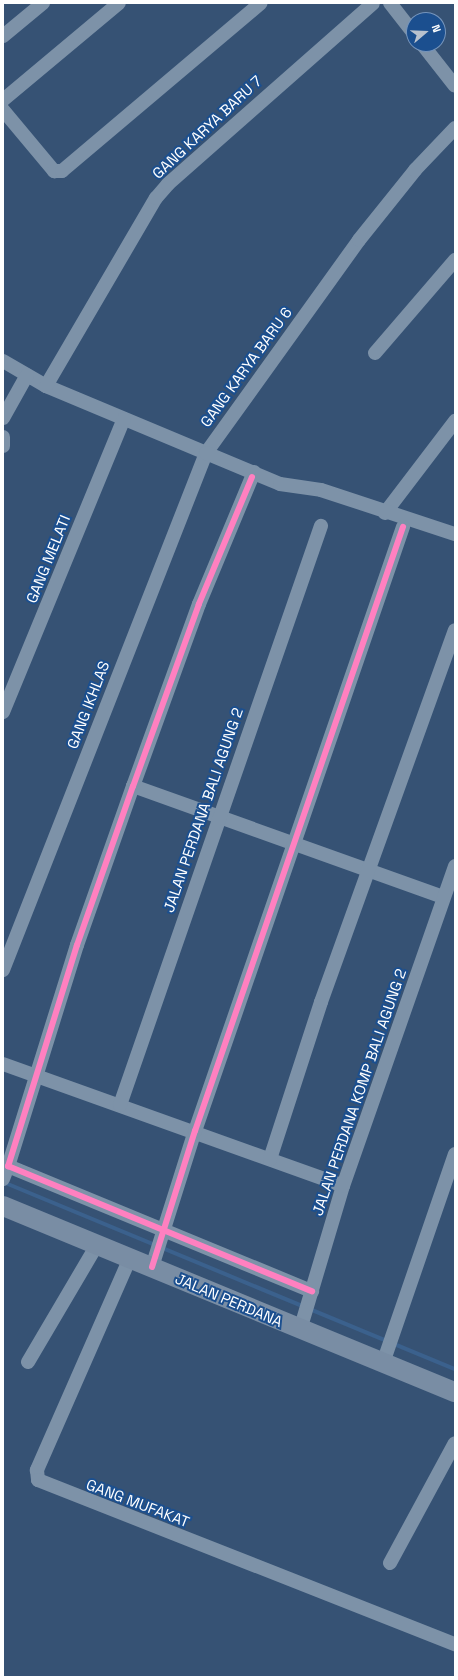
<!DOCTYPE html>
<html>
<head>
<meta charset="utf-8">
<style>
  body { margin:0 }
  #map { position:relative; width:458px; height:1680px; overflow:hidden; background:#365274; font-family:"Space Grotesk",sans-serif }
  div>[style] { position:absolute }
  .stream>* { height:4px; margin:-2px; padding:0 2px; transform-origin:2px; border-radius:2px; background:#3b618d }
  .street>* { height:14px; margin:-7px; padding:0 7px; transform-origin:7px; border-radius:7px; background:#7d92a8 }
  .secondary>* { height:20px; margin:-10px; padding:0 10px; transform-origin:10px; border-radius:10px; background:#798da4 }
  .cycleway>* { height:6px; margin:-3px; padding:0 3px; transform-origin:3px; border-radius:3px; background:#ff80c0 }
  span { translate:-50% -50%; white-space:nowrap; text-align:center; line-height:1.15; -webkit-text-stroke:4px #1b4f8f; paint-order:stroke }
  .street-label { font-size:15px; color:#fff }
  .frame { position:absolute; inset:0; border:4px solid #fff; pointer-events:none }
  .north { position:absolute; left:406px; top:12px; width:40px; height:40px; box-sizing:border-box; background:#1b4f8f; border:1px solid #7695bc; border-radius:50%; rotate:71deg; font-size:11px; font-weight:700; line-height:16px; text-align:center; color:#fff }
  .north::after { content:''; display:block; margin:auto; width:14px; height:18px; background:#b9c2ce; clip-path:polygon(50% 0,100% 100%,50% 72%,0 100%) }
</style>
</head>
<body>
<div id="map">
  <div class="stream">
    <div style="left:3px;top:1182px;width:489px;rotate:22.5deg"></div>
  </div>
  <div class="street">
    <div style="left:390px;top:3px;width:39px;rotate:52deg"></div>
    <div style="left:3px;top:36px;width:52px;rotate:-39.5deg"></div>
    <div style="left:422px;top:44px;width:53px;rotate:51.8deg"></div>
    <div style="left:3px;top:100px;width:151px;rotate:-39.9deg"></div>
    <div style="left:3px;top:110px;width:80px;rotate:50.1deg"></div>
    <div style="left:54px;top:171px;width:8px"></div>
    <div style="left:62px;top:171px;width:260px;rotate:-40.2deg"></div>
    <div style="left:375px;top:353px;width:123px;rotate:-49.3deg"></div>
    <div style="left:3px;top:361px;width:50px;rotate:30.2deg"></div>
    <div style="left:46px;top:386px;width:173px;rotate:22.7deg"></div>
    <div style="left:206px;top:453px;width:262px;rotate:-54.3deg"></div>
    <div style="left:359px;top:240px;width:90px;rotate:-51.3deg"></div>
    <div style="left:415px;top:170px;width:58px;rotate:-46.4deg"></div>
    <div style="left:46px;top:386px;width:218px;rotate:-59.7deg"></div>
    <div style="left:156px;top:198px;width:18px;rotate:-49deg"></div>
    <div style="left:168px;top:184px;width:273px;rotate:-41.4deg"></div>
    <div style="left:3px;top:418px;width:49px;rotate:-60.8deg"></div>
    <div style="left:3px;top:437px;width:9px;rotate:90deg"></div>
    <div style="left:254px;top:472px;width:143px;rotate:112.6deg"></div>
    <div style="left:199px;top:604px;width:194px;rotate:109.9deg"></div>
    <div style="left:133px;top:786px;width:169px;rotate:109.4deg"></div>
    <div style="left:77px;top:945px;width:232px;rotate:107.3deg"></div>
    <div style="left:8px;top:1166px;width:329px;rotate:22.4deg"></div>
    <div style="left:385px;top:513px;width:116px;rotate:-52.7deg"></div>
    <div style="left:3px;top:712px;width:317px;rotate:-67.6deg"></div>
    <div style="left:133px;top:786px;width:329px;rotate:19.7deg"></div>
    <div style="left:3px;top:970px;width:555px;rotate:-68.56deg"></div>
    <div style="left:206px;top:453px;width:80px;rotate:22.7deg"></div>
    <div style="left:280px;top:484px;width:41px;rotate:8.3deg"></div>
    <div style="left:321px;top:490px;width:141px;rotate:18.2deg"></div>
    <div style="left:3px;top:1064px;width:361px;rotate:19.7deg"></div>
    <div style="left:120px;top:1105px;width:613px;rotate:-70.86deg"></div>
    <div style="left:270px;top:1159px;width:165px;rotate:-72deg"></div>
    <div style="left:321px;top:1002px;width:395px;rotate:-70.2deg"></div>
    <div style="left:3px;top:1179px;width:14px;rotate:-69deg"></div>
    <div style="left:130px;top:1258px;width:232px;rotate:113.7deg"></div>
    <div style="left:37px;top:1470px;width:10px;rotate:84deg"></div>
    <div style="left:38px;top:1480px;width:448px;rotate:21.5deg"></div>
    <div style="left:152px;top:1267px;width:143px;rotate:-72.5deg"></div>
    <div style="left:195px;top:1131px;width:639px;rotate:-71deg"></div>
    <div style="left:300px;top:1330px;width:150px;rotate:-73.4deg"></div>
    <div style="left:343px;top:1186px;width:339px;rotate:-70.7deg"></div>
    <div style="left:28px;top:1362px;width:136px;rotate:-59.5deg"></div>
    <div style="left:383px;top:1363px;width:221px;rotate:-71deg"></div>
    <div style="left:390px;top:1563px;width:136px;rotate:-61.6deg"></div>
  </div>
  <div class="secondary">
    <div style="left:3px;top:1206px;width:489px;rotate:22.4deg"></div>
  </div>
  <div class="cycleway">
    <div style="left:252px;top:477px;width:138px;rotate:112.7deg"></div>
    <div style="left:199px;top:604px;width:194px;rotate:109.9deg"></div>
    <div style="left:133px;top:786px;width:169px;rotate:109.4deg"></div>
    <div style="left:77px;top:945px;width:232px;rotate:107.3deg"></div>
    <div style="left:8px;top:1166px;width:329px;rotate:22.4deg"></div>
    <div style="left:152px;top:1267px;width:143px;rotate:-72.5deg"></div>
    <div style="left:195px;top:1131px;width:639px;rotate:-71deg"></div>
  </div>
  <div class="street-label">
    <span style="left:207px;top:127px;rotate:-43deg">GANG KARYA BARU 7</span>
    <span style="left:246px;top:367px;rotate:-54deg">GANG KARYA BARU 6</span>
    <span style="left:48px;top:559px;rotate:-68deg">GANG MELATI</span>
    <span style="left:88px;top:705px;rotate:-69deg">GANG IKHLAS</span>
    <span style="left:203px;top:810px;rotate:-71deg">JALAN PERDANA BALI AGUNG 2</span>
    <span style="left:359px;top:1092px;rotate:-71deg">JALAN PERDANA KOMP BALI AGUNG 2</span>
    <span style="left:229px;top:1300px;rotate:23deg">JALAN PERDANA</span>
    <span style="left:138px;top:1503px;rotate:21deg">GANG MUFAKAT</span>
  </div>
  <div class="frame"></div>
  <div class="north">N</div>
</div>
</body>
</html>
